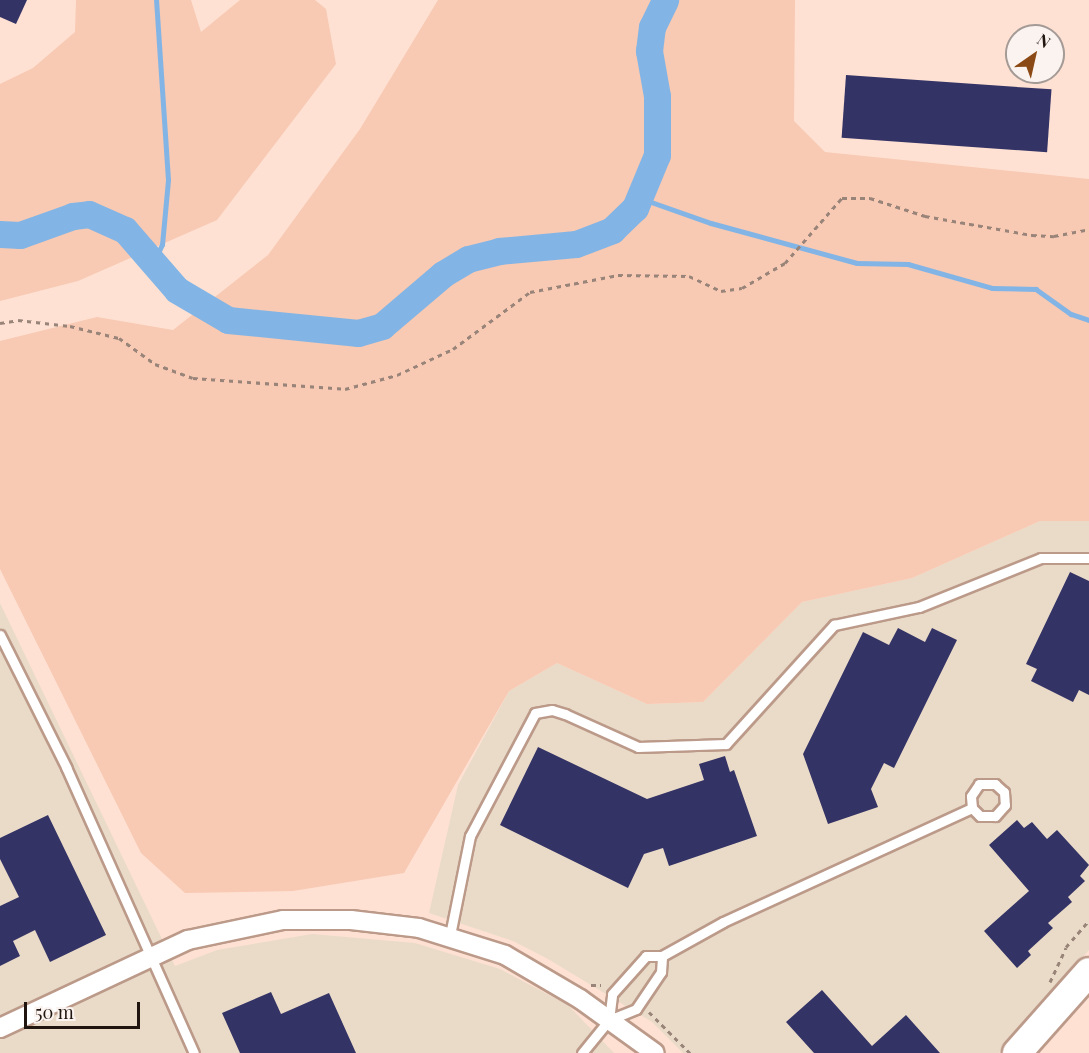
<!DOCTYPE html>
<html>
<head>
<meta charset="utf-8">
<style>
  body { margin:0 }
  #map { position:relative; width:1089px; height:1053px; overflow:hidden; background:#fee1d3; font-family:"Playfair Display",serif }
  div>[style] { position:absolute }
  .commercial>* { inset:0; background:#eadbc8 }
  .green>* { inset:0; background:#f8c9b3 }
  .stream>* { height:4.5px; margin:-2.25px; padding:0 2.25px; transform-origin:2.25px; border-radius:2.25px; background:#82b5e5 }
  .river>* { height:27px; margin:-13.5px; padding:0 13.5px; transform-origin:13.5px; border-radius:13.5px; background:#82b5e5 }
  .building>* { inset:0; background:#343366; transform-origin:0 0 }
  .path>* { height:3px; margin-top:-1.5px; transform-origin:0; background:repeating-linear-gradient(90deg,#998479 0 4.5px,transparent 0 9px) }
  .roads { filter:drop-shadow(2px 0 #bc9a8a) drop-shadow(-2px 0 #bc9a8a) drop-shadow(0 2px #bc9a8a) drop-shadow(0 -2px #bc9a8a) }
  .lane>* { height:9px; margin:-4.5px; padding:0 4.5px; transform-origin:4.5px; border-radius:4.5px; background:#fff }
  .street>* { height:18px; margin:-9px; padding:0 9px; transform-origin:9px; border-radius:9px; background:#fff }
  .primary>* { height:28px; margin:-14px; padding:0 14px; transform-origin:14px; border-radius:14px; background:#fff }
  span { translate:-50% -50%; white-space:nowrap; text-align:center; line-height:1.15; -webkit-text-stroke:6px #fbf3f0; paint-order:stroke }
  .north { position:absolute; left:1005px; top:24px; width:60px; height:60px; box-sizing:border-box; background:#fbf3f0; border:2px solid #a49a96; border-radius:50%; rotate:34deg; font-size:16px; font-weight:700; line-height:24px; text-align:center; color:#21150f }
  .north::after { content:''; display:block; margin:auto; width:21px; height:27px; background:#8b4a15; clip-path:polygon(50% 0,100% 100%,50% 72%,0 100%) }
  .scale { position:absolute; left:24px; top:1002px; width:116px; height:27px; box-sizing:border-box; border:3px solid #21150f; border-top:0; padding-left:8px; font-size:18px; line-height:21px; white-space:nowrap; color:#21150f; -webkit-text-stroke:4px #fbf3f0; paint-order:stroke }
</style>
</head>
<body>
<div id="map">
  <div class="commercial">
    <div style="clip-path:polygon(1040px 521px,1089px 521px,1089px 950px,999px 1053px,683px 1053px,652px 1022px,548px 959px,513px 941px,429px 913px,458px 785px,509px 691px,557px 663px,647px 704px,703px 702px,802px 602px,912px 578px)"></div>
    <div style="clip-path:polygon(0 603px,175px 966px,217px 950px,312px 934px,415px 943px,500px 969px,568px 1005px,614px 1053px,0 1053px)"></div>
  </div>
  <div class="green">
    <div style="clip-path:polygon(76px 0,191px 0,201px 32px,240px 0,315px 0,326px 9px,336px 64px,217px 220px,78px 281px,0 301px,0 84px,33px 68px,75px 32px)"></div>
    <div style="clip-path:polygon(438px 0,795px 0,794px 121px,825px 152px,1089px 179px,1089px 521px,1040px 521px,912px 578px,802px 602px,703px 702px,647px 704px,557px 663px,509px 691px,404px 873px,293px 891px,185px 893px,141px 853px,0 569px,0 341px,97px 317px,173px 330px,268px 255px,360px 129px)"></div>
  </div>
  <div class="stream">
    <div style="left:640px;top:198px;width:75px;rotate:19.4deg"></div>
    <div style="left:711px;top:223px;width:151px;rotate:15.3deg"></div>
    <div style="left:857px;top:263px;width:51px;rotate:1.1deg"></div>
    <div style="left:908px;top:264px;width:87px;rotate:15.9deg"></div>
    <div style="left:992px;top:288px;width:44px;rotate:1.3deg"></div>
    <div style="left:1036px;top:289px;width:43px;rotate:35.5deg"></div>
    <div style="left:1071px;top:314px;width:19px;rotate:18deg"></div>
    <div style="left:152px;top:266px;width:23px;rotate:-65deg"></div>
    <div style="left:162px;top:245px;width:65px;rotate:-84.7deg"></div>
    <div style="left:168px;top:180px;width:180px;rotate:-93.8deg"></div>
  </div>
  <div class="river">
    <div style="left:0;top:234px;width:20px;rotate:3deg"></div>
    <div style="left:20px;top:235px;width:56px;rotate:-19.7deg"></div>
    <div style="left:73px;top:216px;width:16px;rotate:-7deg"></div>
    <div style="left:89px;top:214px;width:39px;rotate:24deg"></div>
    <div style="left:125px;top:230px;width:79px;rotate:49.1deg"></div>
    <div style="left:177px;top:290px;width:59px;rotate:30.5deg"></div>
    <div style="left:228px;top:320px;width:131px;rotate:5.7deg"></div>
    <div style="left:358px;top:333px;width:25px;rotate:-16deg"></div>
    <div style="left:382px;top:326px;width:80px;rotate:-40.4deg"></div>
    <div style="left:443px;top:274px;width:29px;rotate:-31deg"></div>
    <div style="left:468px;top:259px;width:32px;rotate:-14deg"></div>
    <div style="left:499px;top:251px;width:77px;rotate:-5.2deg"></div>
    <div style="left:576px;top:244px;width:39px;rotate:-21deg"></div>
    <div style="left:612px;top:230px;width:32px;rotate:-44deg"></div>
    <div style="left:635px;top:208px;width:57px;rotate:-67.5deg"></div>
    <div style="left:657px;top:155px;width:59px;rotate:-90deg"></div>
    <div style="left:657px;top:96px;width:46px;rotate:-100.1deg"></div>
    <div style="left:649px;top:51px;width:24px;rotate:-83deg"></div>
    <div style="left:652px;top:27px;width:30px;rotate:-64deg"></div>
  </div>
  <div class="building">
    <div style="clip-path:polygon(0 0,27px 0,16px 24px,0 17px)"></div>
    <div style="left:846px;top:75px;width:206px;height:63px;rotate:4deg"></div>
    <div style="clip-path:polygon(1070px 572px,1089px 581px,1089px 695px,1079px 690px,1073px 702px,1031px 681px,1037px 669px,1026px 664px)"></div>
    <div style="clip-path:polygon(898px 628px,925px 642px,932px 628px,957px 640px,894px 768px,884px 763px,871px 789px,878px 807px,828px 824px,803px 754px,863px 632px,889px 645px)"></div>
    <div style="clip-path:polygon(538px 747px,647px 799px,704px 780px,699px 764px,725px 756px,730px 772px,734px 770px,757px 836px,669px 866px,663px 848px,644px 854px,628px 888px,500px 825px)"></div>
    <div style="clip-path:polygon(48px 815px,106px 935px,50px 962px,35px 930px,13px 941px,20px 956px,0 966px,0 906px,19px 897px,0 859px,0 838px)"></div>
    <div style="clip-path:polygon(1017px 820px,1024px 828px,1032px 822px,1047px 839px,1057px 830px,1089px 865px,1080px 876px,1085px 881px,1068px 897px,1072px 902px,1048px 923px,1053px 928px,1028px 951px,1031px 955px,1017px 968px,984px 931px,1029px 891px,989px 845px)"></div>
    <div style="clip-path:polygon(822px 990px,872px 1046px,906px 1015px,940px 1053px,814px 1053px,786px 1022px)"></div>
    <div style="clip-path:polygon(271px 992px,281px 1014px,329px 993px,356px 1053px,240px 1053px,222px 1013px)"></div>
  </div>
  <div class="path">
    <div style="left:0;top:323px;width:18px;rotate:-9deg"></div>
    <div style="left:18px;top:320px;width:52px;rotate:6.6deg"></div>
    <div style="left:70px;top:326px;width:50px;rotate:13.8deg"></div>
    <div style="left:119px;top:338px;width:44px;rotate:35.8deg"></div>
    <div style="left:155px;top:364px;width:40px;rotate:20.2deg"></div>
    <div style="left:193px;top:378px;width:152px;rotate:4.1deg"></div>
    <div style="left:345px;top:389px;width:54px;rotate:-15.1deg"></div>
    <div style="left:397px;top:375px;width:62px;rotate:-24.9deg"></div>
    <div style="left:453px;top:349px;width:96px;rotate:-36.5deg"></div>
    <div style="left:530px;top:292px;width:90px;rotate:-10.9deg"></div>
    <div style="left:618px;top:275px;width:71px;rotate:0.8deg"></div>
    <div style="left:689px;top:276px;width:35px;rotate:25deg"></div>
    <div style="left:721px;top:291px;width:21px;rotate:-8deg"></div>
    <div style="left:742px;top:288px;width:50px;rotate:-30.2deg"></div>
    <div style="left:785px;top:263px;width:86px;rotate:-48.8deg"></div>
    <div style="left:842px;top:198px;width:28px"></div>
    <div style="left:870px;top:198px;width:58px;rotate:18.1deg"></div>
    <div style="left:925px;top:216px;width:109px;rotate:10.1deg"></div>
    <div style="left:1032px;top:235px;width:22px;rotate:3deg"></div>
    <div style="left:1054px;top:236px;width:36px;rotate:-11deg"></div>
    <div style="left:1050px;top:982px;width:38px;rotate:-65deg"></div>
    <div style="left:1066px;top:947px;width:35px;rotate:-49deg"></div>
    <div style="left:591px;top:985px;width:10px"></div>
    <div style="left:649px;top:1012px;width:58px;rotate:45deg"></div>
  </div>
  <div class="roads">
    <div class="lane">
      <div style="left:0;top:635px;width:148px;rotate:63.4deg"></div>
      <div style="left:66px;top:767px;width:313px;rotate:65.9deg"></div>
      <div style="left:450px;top:935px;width:101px;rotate:-78.6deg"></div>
      <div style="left:470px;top:836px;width:139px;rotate:-62.1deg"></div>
      <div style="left:535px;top:713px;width:17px;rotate:-10deg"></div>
      <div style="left:552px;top:710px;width:14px;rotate:17deg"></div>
      <div style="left:565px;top:714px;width:80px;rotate:24.3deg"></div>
      <div style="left:638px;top:747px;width:88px;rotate:-2deg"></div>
      <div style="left:726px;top:744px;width:161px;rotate:-47.8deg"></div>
      <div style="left:834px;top:625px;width:87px;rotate:-12deg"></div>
      <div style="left:919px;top:607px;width:131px;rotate:-21.9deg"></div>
      <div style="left:1041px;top:558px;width:48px"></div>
      <div style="left:609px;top:1020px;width:26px;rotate:-83deg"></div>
      <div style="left:612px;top:994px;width:51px;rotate:-48.2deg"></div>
      <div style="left:646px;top:956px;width:16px"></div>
      <div style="left:662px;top:956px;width:70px;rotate:-29.1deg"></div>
      <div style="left:723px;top:922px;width:274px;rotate:-24.6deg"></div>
      <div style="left:972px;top:808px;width:12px;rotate:-95deg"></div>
      <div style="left:971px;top:796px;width:14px;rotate:-56deg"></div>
      <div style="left:979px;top:784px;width:16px"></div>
      <div style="left:995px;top:784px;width:12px;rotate:42deg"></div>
      <div style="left:1004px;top:792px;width:13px;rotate:86deg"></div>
      <div style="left:1005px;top:805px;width:15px;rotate:132deg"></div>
      <div style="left:995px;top:816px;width:15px;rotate:180deg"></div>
      <div style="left:980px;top:816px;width:11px;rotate:-135deg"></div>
      <div style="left:582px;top:1053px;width:43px;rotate:-50.7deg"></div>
      <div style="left:609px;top:1020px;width:29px;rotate:-22deg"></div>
      <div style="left:636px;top:1009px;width:45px;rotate:-56deg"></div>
      <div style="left:661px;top:972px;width:16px;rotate:-86deg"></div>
    </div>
    <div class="street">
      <div style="left:0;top:1028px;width:208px;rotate:-25.1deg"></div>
      <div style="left:188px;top:940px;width:97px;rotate:-11.9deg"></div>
      <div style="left:283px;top:920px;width:68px"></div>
      <div style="left:351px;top:920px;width:68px;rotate:6.7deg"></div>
      <div style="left:419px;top:928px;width:90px;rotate:17.4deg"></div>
      <div style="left:505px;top:955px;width:87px;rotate:30.4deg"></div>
      <div style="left:580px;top:999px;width:92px;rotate:35.8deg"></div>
    </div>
    <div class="primary">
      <div style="left:1017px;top:1053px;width:108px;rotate:-48.4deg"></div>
    </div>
  </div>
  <div class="north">N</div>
  <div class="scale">50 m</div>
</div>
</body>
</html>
